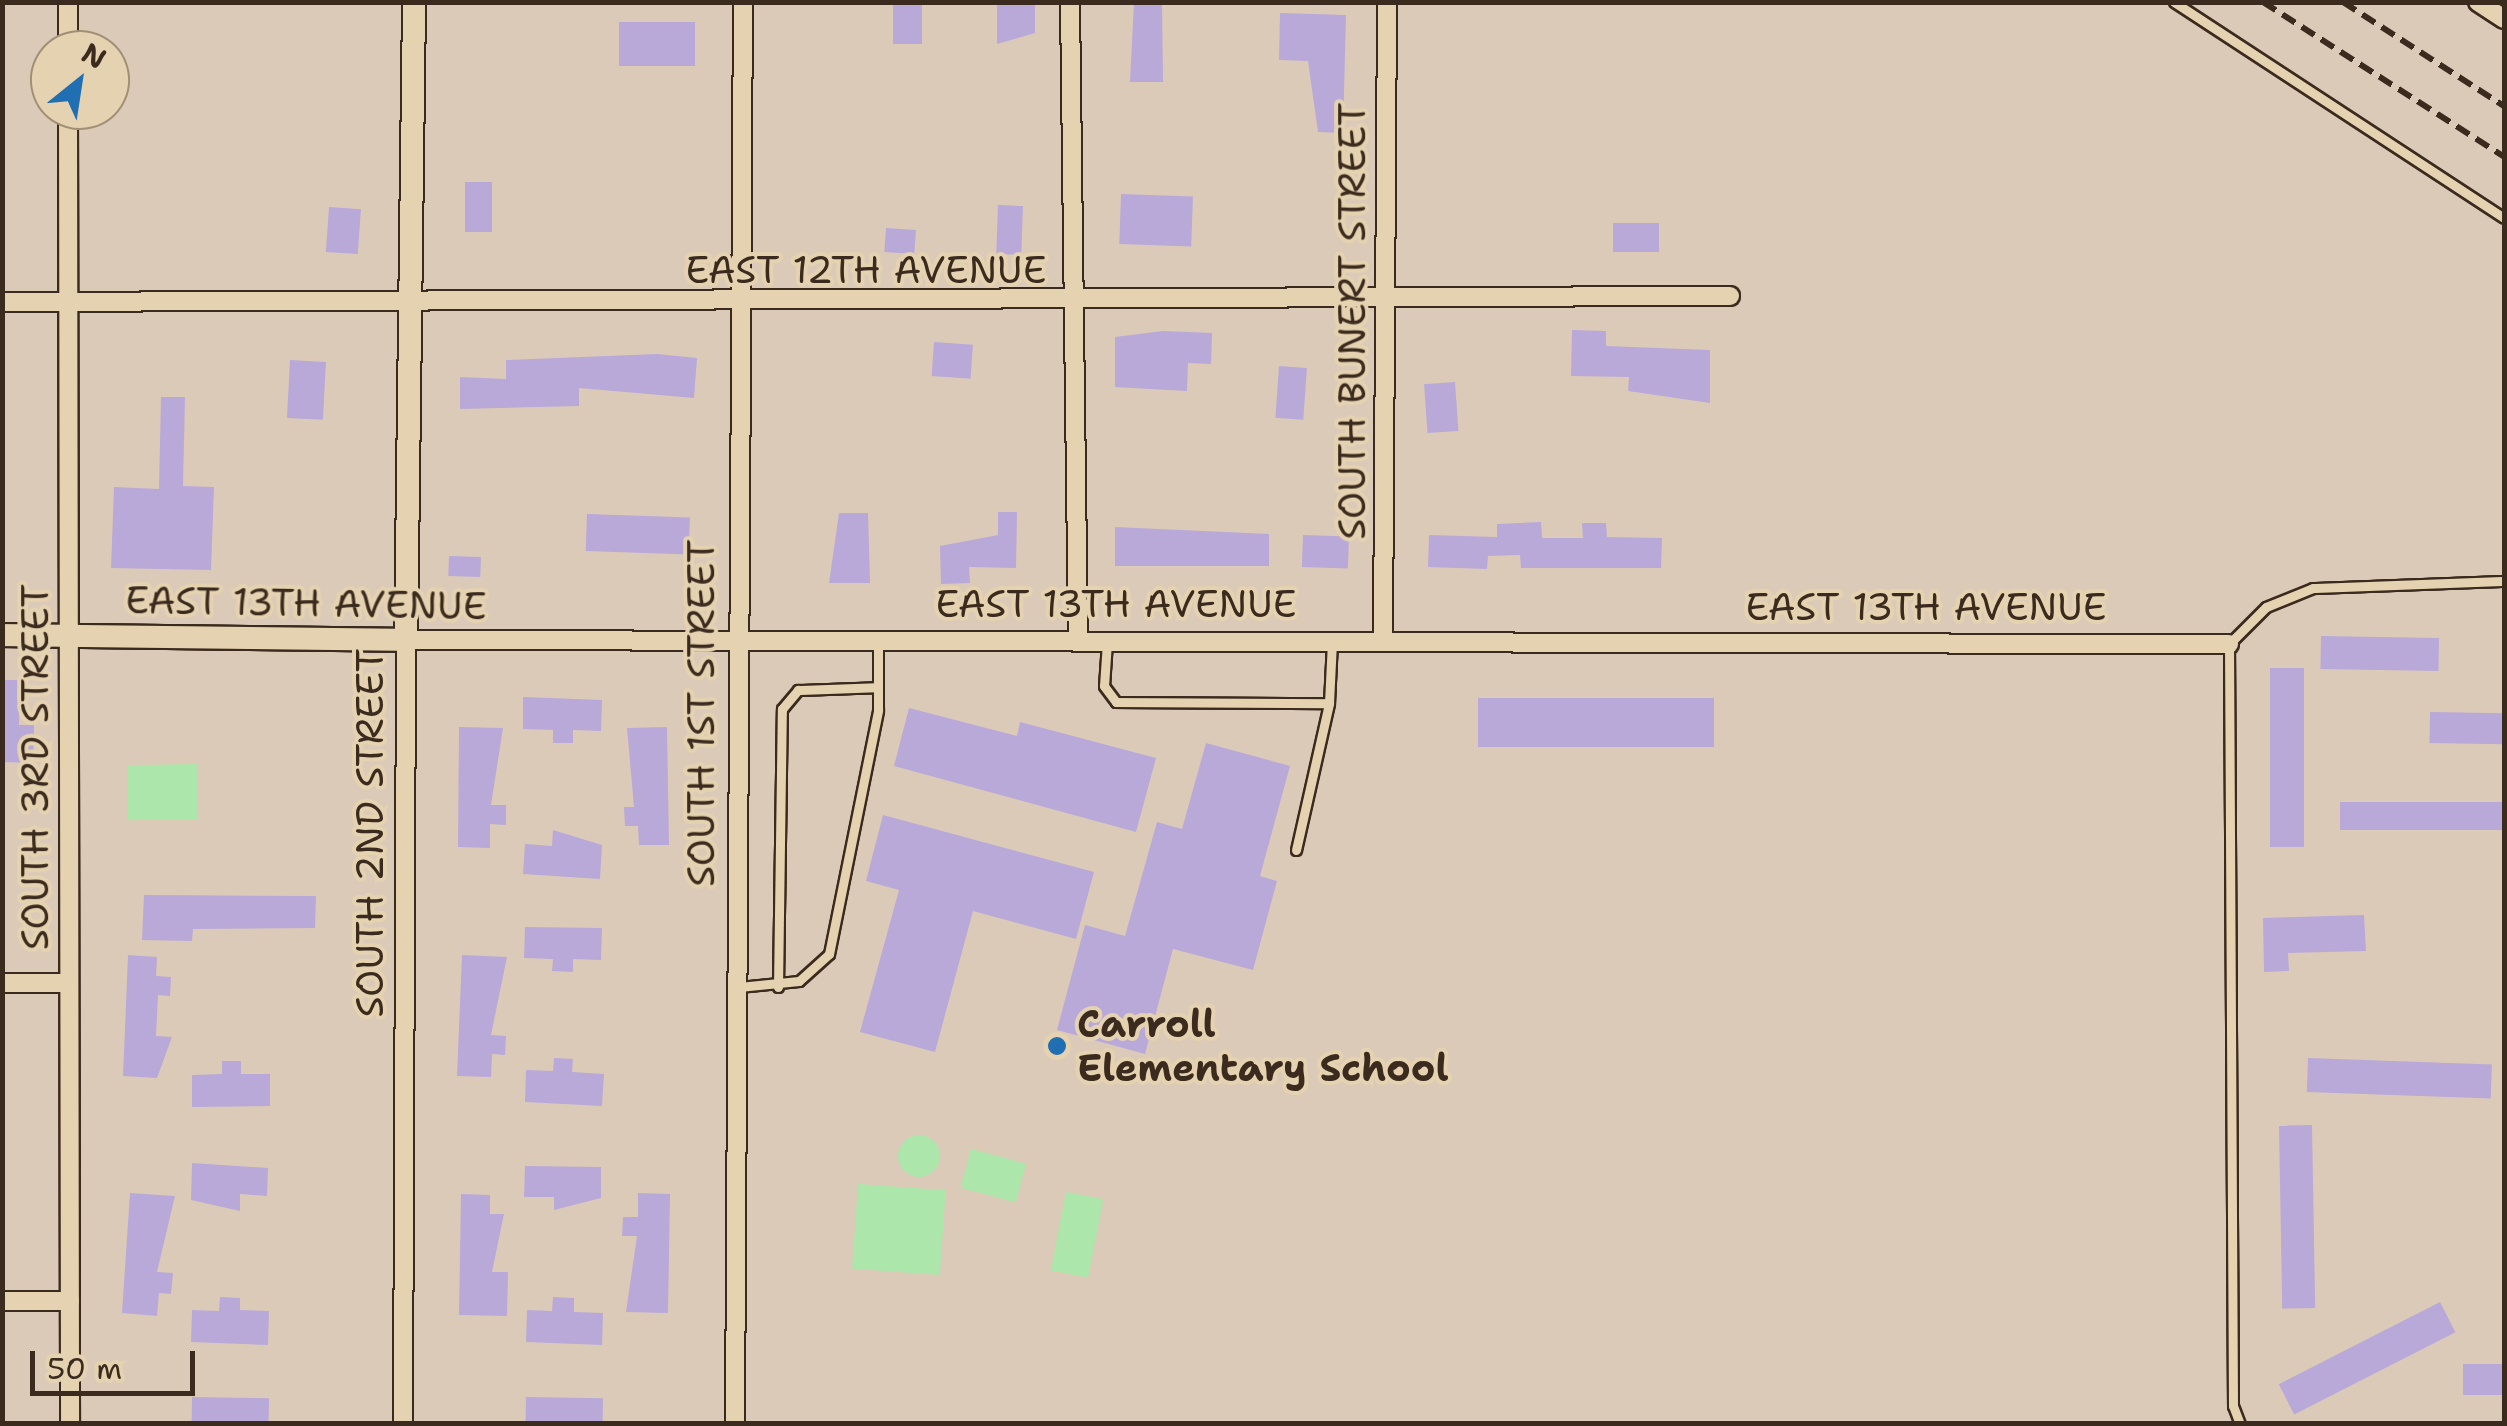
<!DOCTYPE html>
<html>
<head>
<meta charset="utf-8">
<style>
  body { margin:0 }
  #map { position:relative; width:2507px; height:1426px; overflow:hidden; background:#dccab8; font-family:"Shantell Sans",sans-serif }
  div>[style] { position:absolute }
  .green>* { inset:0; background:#ace6aa; transform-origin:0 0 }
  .round { border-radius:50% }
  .building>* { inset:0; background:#b8a9d9; transform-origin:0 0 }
  .roads { filter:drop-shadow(2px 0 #3b2a1e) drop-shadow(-2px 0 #3b2a1e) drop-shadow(0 2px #3b2a1e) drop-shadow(0 -2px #3b2a1e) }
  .service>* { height:9px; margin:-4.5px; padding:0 4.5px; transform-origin:4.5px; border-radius:4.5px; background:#e5d2b0 }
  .minor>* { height:18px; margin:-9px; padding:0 9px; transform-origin:9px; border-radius:9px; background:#e5d2b0 }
  .tertiary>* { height:22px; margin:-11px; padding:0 11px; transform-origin:11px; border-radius:11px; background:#e5d2b0 }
  .rail>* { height:6px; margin-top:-3px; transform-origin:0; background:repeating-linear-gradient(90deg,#3b2a1e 0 15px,transparent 0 23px) }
  .dots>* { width:28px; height:28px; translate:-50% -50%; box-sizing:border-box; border:5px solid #e5d2b0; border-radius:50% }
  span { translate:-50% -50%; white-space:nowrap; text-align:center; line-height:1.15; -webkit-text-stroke:8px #e5d2b0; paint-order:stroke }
  .street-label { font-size:38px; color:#3b2a1e }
  .poi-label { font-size:38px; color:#3b2a1e; font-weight:700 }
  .left { translate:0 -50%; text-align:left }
  .frame { position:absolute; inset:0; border:5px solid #3b2a1e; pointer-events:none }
  .north { position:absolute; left:30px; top:30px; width:100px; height:100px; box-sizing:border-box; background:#e5d2b0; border:2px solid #a18f76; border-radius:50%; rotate:30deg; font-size:28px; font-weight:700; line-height:40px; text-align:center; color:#3b2a1e }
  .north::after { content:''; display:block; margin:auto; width:35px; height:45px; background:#1f6fb2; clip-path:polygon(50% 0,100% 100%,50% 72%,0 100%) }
  .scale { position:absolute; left:30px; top:1351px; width:165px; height:45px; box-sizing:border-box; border:5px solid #3b2a1e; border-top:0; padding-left:12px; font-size:30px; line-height:35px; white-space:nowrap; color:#3b2a1e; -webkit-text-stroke:8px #e5d2b0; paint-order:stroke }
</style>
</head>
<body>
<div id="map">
  <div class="green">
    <div style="left:197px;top:764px;width:55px;height:70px;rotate:89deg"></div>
    <div class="round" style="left:898px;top:1135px;width:42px;height:42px"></div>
    <div style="left:971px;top:1149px;width:57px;height:40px;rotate:15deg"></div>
    <div style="left:858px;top:1184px;width:88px;height:85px;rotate:4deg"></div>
    <div style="left:1066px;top:1192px;width:38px;height:80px;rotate:11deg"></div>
  </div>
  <div class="building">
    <div style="left:893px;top:2px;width:29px;height:42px"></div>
    <div style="clip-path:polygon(997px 2px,1035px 2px,1035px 33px,997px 44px)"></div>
    <div style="clip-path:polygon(1134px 2px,1162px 2px,1163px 82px,1130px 82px)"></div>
    <div style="clip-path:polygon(1280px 13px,1346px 15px,1343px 133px,1318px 132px,1308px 61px,1279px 60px)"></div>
    <div style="left:619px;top:22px;width:76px;height:44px"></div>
    <div style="left:465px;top:182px;width:27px;height:50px"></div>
    <div style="left:1121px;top:194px;width:72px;height:50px;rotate:2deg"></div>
    <div style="left:998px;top:205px;width:25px;height:49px;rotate:2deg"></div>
    <div style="left:329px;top:207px;width:32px;height:45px;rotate:4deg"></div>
    <div style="left:1613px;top:223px;width:46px;height:29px"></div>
    <div style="left:886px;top:228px;width:30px;height:24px;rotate:4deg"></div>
    <div style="clip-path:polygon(1572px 330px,1606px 331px,1606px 346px,1710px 350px,1710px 403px,1628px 391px,1629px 377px,1571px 376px)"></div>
    <div style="clip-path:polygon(1163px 331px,1212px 333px,1211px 364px,1188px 363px,1187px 391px,1115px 387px,1115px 337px)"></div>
    <div style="left:934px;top:342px;width:39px;height:34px;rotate:4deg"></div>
    <div style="clip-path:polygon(657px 354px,697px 358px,694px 398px,579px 388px,579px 406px,460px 409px,460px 377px,506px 379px,506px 360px)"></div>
    <div style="left:290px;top:360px;width:36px;height:58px;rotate:3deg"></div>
    <div style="left:1279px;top:366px;width:28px;height:52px;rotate:4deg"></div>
    <div style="left:1455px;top:382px;width:49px;height:31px;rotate:86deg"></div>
    <div style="clip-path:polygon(161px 397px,185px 397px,183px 486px,214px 487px,211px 570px,111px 568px,114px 487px,159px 489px)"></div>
    <div style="clip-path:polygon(998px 512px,1017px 512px,1016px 568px,969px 567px,970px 583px,941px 584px,940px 546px,998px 535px)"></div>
    <div style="clip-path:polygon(839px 513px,868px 513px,870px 583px,829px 583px)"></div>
    <div style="left:587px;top:514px;width:103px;height:37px;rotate:2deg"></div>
    <div style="clip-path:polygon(1541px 522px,1542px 538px,1583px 538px,1582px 523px,1606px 523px,1607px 537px,1662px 538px,1661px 568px,1521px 568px,1520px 555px,1488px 556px,1487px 569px,1428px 567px,1429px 535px,1497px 537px,1497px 524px)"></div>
    <div style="clip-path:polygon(1115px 527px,1269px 534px,1269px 566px,1115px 566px)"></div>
    <div style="left:1303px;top:535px;width:46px;height:32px;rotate:2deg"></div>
    <div style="left:449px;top:556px;width:32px;height:20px;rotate:2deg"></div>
    <div style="left:2321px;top:636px;width:118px;height:33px;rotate:1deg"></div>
    <div style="left:2270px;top:668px;width:34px;height:179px"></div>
    <div style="clip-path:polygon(2px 680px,20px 680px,19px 725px,34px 725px,33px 763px,2px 762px)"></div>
    <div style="clip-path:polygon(523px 697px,602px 700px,601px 731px,573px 730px,573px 743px,553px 743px,553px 730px,523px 729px)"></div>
    <div style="left:1478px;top:698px;width:236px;height:49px"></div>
    <div style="clip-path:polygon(909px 708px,1017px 736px,1020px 722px,1156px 758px,1136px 832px,894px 766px)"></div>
    <div style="left:2430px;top:712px;width:74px;height:31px;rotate:1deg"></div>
    <div style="clip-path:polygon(459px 727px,503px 728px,491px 805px,506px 805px,506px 825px,490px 824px,490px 848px,458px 847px)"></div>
    <div style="clip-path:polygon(667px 727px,669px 845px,639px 845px,638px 826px,625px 826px,624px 807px,634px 807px,627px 728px)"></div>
    <div style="clip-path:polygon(1206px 743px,1290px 766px,1260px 876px,1277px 881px,1253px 970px,1173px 949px,1145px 1054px,1057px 1030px,1085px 925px,1125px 936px,1157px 822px,1182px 829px)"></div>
    <div style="left:2504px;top:802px;width:28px;height:164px;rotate:90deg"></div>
    <div style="clip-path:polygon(883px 815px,1094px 872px,1076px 939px,973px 911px,935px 1052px,860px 1032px,899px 890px,866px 881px)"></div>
    <div style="clip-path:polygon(553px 830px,602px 845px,600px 879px,523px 874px,525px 844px,552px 846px)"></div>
    <div style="clip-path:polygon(144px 895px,316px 896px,315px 928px,193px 929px,192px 941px,142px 940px)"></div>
    <div style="clip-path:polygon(2364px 915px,2366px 951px,2288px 953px,2289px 971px,2264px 972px,2263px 918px)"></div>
    <div style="clip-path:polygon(525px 927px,602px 928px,601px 960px,573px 959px,573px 972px,552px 971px,553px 959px,524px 958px)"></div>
    <div style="clip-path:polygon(128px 955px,157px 957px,156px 976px,171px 977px,170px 996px,158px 995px,156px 1036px,172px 1037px,157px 1078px,123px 1076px)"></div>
    <div style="clip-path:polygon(462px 955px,507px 957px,491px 1035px,506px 1036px,505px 1055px,492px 1054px,491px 1077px,457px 1076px)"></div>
    <div style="clip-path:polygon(554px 1058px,573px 1059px,572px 1072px,604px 1074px,602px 1106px,525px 1102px,526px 1070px,553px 1071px)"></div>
    <div style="left:2308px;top:1058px;width:184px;height:34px;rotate:2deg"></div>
    <div style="clip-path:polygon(222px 1061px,241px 1061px,241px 1074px,270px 1074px,270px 1106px,192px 1107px,192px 1075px,222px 1074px)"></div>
    <div style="left:2312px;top:1125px;width:183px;height:33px;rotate:89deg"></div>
    <div style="clip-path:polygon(192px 1163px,268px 1168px,267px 1196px,240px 1194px,240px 1211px,191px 1200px)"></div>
    <div style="clip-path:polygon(525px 1166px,601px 1167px,601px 1198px,554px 1210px,554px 1197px,524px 1197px)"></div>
    <div style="clip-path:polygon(130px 1193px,175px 1196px,157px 1272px,173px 1273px,171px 1294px,159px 1293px,157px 1316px,122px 1313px)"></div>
    <div style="clip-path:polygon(638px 1193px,670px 1194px,668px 1313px,626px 1312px,637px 1236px,622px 1236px,623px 1217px,638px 1217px)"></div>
    <div style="clip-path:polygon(461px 1194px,490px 1195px,490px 1214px,504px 1214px,492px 1272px,508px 1272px,507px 1316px,459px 1315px)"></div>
    <div style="clip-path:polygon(220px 1297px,240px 1298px,240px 1310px,269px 1311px,268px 1345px,191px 1342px,192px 1310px,219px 1311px)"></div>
    <div style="clip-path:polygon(553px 1297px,574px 1298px,574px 1312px,603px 1313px,602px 1345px,526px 1342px,527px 1310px,552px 1311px)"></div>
    <div style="left:2440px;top:1302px;width:34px;height:181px;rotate:63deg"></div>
    <div style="left:2504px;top:1364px;width:31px;height:41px;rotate:90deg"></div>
    <div style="left:192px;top:1397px;width:77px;height:27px;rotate:1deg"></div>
    <div style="left:526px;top:1397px;width:77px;height:27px;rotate:1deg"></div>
  </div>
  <div class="roads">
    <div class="service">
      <div style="left:2174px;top:2px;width:394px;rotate:33.2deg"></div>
      <div style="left:1107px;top:642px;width:44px;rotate:93.9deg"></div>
      <div style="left:1104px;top:686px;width:20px;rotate:53deg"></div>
      <div style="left:1116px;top:702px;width:213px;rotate:0.3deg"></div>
      <div style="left:1329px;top:703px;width:61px;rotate:-87.2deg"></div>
      <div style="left:1296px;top:850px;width:151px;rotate:-77.3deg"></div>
      <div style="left:739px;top:987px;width:60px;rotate:-5.7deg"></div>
      <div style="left:799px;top:981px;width:40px;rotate:-42deg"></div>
      <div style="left:829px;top:954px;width:249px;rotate:-78.6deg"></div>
      <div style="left:878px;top:710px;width:68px;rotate:-90deg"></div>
      <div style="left:778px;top:987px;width:278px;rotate:-89.2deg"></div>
      <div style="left:782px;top:709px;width:25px;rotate:-50deg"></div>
      <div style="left:798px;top:690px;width:80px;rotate:-2.1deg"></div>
      <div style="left:2240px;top:1424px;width:19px;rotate:-111deg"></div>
      <div style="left:2233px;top:1406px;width:762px;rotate:-90.3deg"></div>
      <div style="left:2229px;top:644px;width:52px;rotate:-45deg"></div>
      <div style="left:2266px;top:607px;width:51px;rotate:-22deg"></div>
      <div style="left:2313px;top:588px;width:191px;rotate:-2.1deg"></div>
    </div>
    <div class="minor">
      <div style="left:1070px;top:2px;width:637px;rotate:89.28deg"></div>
      <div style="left:2478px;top:2px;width:31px;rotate:33deg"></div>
      <div style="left:68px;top:50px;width:48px;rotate:-90deg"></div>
      <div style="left:68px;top:110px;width:1314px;rotate:89.91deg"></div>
      <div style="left:2px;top:302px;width:1728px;rotate:-0.2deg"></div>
      <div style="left:1383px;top:639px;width:637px;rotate:-89.64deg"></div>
      <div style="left:2px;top:983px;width:65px"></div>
      <div style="left:2px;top:1301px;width:68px"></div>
      <div style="left:403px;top:1424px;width:784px;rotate:-89.78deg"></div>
      <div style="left:406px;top:640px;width:1823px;rotate:0.13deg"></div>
      <div style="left:735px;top:1424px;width:1422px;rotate:-89.68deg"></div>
    </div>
    <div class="tertiary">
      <div style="left:2px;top:635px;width:404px;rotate:0.7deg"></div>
      <div style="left:406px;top:640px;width:638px;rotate:-89.28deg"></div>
    </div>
  </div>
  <div class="rail">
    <div style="left:2263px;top:2px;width:287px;rotate:32.7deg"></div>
    <div style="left:2343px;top:2px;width:192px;rotate:32.9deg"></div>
  </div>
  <div class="dots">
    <div style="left:1057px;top:1046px;background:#1f6fb2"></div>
  </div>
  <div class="street-label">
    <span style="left:866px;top:270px">EAST 12TH AVENUE</span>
    <span style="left:1352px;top:321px;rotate:-90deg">SOUTH BUNERT STREET</span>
    <span style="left:306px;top:603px;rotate:1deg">EAST 13TH AVENUE</span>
    <span style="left:1116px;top:604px">EAST 13TH AVENUE</span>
    <span style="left:1926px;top:607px">EAST 13TH AVENUE</span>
    <span style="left:701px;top:713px;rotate:-90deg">SOUTH 1ST STREET</span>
    <span style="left:35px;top:767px;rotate:-90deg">SOUTH 3RD STREET</span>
    <span style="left:370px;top:833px;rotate:-90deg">SOUTH 2ND STREET</span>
  </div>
  <div class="poi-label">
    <span class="left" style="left:1077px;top:1046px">Carroll<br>Elementary School</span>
  </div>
  <div class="frame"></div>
  <div class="north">N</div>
  <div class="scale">50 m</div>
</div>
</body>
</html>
